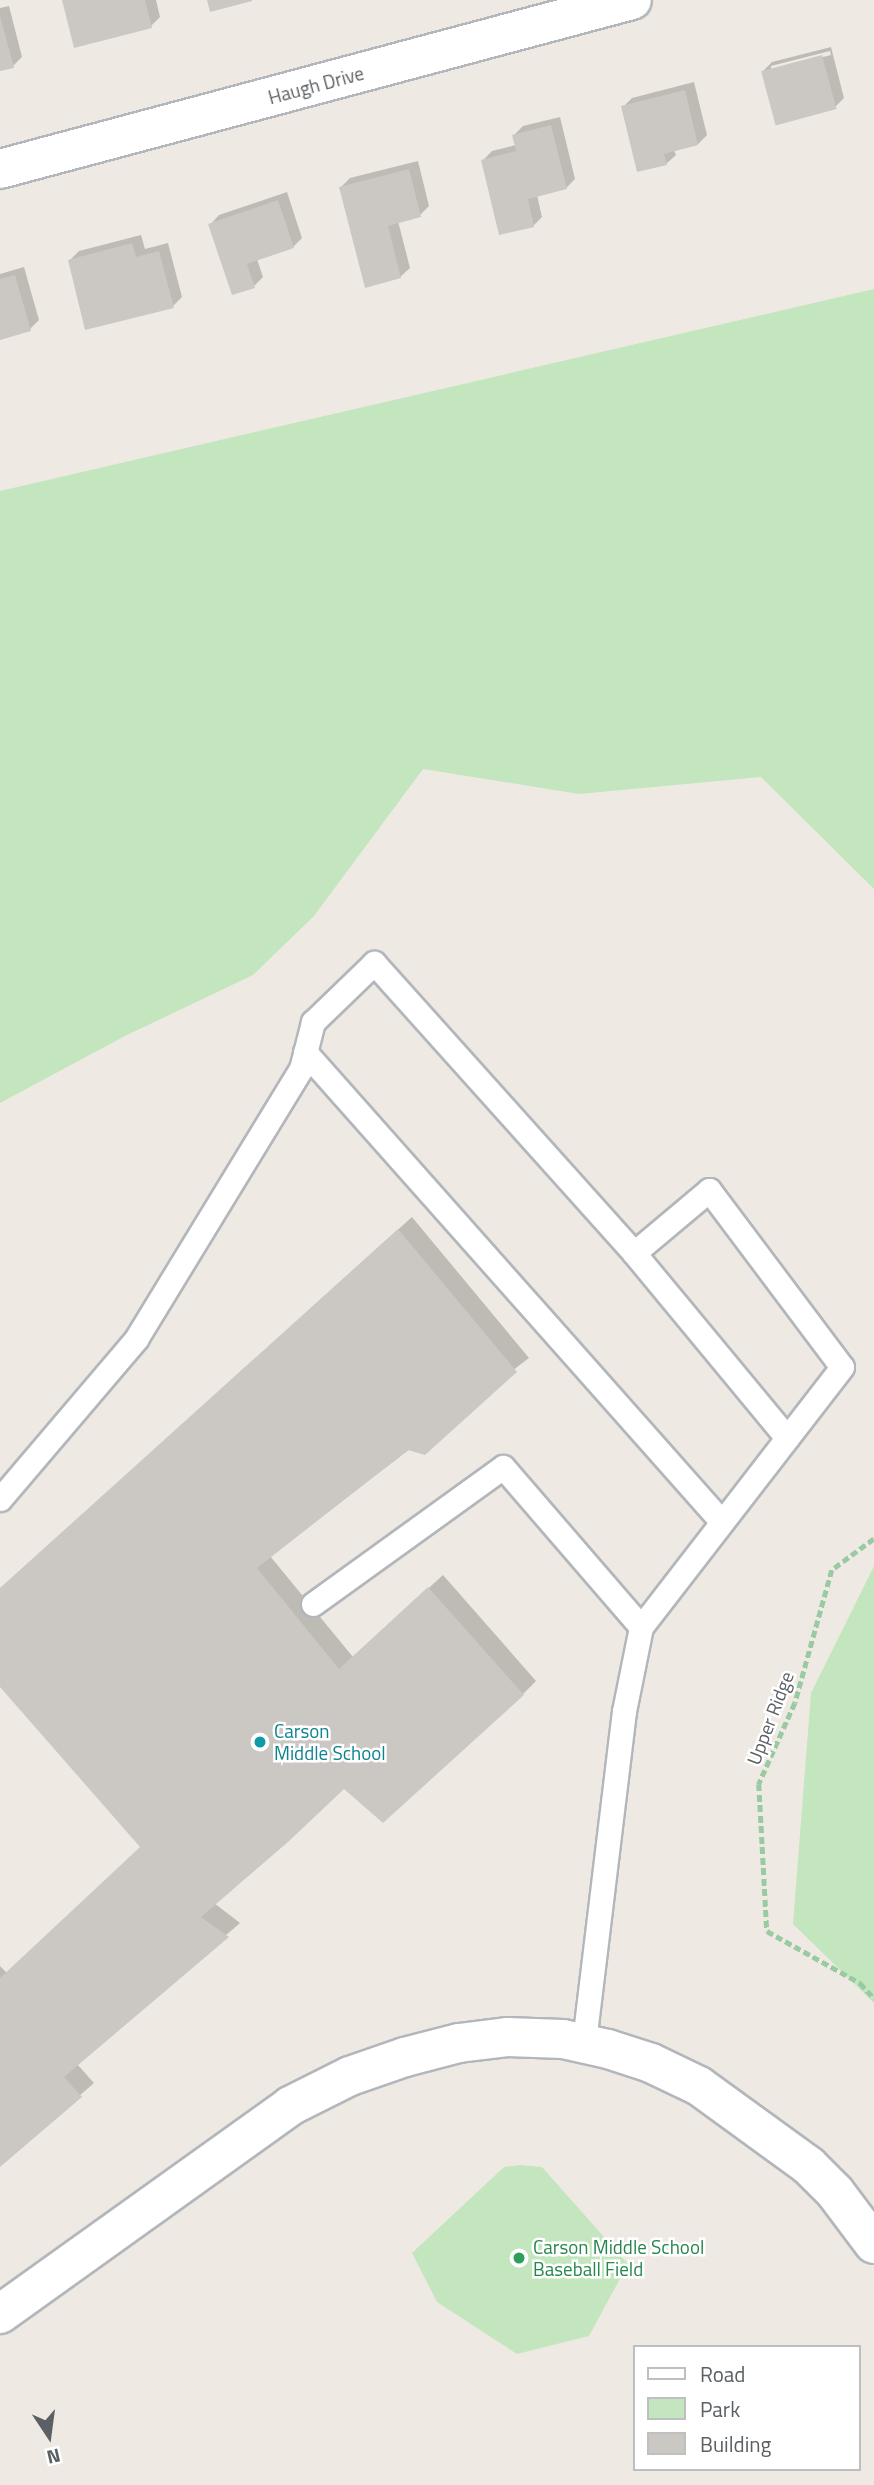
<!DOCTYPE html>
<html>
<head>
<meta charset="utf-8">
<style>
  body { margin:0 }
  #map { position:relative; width:874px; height:2485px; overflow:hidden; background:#eeeae3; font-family:"Titillium Web",sans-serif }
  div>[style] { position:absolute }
  .green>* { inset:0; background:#c3e6be }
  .shadow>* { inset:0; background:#0003 }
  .building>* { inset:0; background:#cbc7c2; transform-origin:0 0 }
  .path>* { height:4.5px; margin-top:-2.25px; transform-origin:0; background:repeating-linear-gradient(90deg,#99caa1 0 7px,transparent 0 10.5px) }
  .roads { filter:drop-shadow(2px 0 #b3b6ba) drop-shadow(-2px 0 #b3b6ba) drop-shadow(0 2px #b3b6ba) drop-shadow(0 -2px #b3b6ba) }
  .lane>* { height:23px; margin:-11.5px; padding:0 11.5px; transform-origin:11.5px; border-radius:11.5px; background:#fff }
  .street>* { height:38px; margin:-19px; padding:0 19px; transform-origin:19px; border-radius:19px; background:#fff }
  .dots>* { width:19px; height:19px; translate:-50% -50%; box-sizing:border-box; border:4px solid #fff; border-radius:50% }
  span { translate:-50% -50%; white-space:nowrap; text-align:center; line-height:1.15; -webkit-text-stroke:5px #fff; paint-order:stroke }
  .street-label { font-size:19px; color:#5b6064 }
  .culture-label { font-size:19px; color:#0d838f }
  .left { translate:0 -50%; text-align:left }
  .leisure-label { font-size:19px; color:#27864d }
  .legend { position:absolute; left:633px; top:2345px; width:228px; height:126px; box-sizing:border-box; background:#fff; border:2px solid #bdbfc1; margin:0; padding:9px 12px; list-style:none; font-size:21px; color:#5b6064 }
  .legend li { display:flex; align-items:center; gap:14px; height:35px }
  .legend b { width:35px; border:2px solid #bdbfc1 }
  .north { position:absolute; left:14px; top:2401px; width:70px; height:70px; -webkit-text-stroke:5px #fff; paint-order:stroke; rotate:167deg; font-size:19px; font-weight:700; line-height:28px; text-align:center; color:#5b6064 }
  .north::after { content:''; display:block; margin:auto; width:24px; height:32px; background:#5b6064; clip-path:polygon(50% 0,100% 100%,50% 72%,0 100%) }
</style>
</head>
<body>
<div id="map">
  <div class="green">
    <div style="clip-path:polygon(874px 289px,874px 889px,761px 777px,579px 794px,423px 769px,314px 916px,253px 975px,125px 1036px,0 1103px,0 491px)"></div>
    <div style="clip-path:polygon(874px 1566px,874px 2003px,793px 1924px,811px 1693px)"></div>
    <div style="clip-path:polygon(520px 2165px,542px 2167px,628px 2264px,589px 2336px,517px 2354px,437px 2302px,412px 2253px,504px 2167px)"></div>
  </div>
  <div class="shadow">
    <div style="clip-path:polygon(64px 0,156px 0,160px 17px,151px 26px)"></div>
    <div style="clip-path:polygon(9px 6px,22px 57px,13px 66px,0 69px,0 8px)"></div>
    <div style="clip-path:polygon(evenodd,831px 47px,844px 98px,835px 107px,763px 71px,772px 62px,831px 47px,830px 51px,831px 55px,771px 70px,771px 66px,830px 51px)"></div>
    <div style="clip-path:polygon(694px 82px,707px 135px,698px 144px,674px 150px,676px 155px,666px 164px,623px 107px,632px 98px)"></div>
    <div style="clip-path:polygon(560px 117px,575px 179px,566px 188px,537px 195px,542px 217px,533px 226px,483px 160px,492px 151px,516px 145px,514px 135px,523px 126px)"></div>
    <div style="clip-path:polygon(418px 161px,429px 206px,420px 215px,398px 221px,410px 268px,400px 277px,341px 187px,350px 178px)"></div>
    <div style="clip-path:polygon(287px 192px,302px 238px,293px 247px,257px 259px,263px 277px,254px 286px,210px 225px,219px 215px)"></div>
    <div style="clip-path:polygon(141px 235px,145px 249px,168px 243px,182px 297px,173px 306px,70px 260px,79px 251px)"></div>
    <div style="clip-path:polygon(24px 267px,39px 320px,30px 329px,0 338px,0 274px)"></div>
    <div style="clip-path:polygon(412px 1217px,529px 1358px,270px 1556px,353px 1657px,443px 1575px,536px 1681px,523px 1694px,344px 1787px,214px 1903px,240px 1923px,77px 2064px,94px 2083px,0 2165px,0 1966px,7px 1973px,142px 1847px,0 1684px,0 1589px)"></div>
  </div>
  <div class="building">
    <div style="clip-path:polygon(62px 0,145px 0,152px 28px,74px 48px)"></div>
    <div style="clip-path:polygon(207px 0,252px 0,252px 1px,210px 12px)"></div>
    <div style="clip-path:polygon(0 16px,14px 68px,0 71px)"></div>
    <div style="left:822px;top:55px;width:56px;height:63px;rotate:75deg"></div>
    <div style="clip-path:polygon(685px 90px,698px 145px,664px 154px,667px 165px,637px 172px,621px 106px)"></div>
    <div style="clip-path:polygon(551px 125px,567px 189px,528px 199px,534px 227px,499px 235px,481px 160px,516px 151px,512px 135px)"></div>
    <div style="clip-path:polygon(409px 169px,421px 217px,388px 226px,401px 278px,365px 288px,339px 187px)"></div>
    <div style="clip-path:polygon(278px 200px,294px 248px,247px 264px,255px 288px,232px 295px,208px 224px)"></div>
    <div style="clip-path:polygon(132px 243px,136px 257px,159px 251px,174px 308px,85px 330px,68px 260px)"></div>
    <div style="clip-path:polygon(15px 275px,31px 331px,0 340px,0 279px)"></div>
    <div style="clip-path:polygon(398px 1229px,517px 1372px,425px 1455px,408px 1450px,257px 1568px,339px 1669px,428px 1587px,524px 1695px,383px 1823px,344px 1789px,288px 1842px,201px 1917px,229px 1937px,64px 2077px,82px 2097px,0 2167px,0 1978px,140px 1847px,0 1687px,0 1588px)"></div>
  </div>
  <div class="path">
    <div style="left:874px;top:1539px;width:52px;rotate:143.6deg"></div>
    <div style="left:832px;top:1570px;width:138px;rotate:105.5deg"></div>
    <div style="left:795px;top:1703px;width:89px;rotate:114deg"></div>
    <div style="left:759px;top:1784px;width:147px;rotate:86.9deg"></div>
    <div style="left:767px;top:1931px;width:107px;rotate:29.2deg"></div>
    <div style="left:860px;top:1983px;width:21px;rotate:47deg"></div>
  </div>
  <div class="roads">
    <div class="lane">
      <div style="left:305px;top:1052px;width:628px;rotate:48.42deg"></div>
      <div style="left:634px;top:1253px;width:240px;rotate:50.4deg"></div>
      <div style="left:0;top:1499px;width:210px;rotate:-49.6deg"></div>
      <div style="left:136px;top:1339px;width:316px;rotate:-58.6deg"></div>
      <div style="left:301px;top:1069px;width:49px;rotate:-75.7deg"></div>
      <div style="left:313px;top:1022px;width:85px;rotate:-44deg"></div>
      <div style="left:374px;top:963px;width:389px;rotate:48.1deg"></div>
      <div style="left:634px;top:1253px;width:98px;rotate:-40deg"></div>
      <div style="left:709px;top:1190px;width:221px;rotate:53.1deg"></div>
      <div style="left:842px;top:1367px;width:329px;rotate:127.7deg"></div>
      <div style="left:641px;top:1627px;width:86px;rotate:101.4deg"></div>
      <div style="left:624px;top:1711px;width:334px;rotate:96.9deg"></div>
      <div style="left:313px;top:1604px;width:234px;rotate:-35.8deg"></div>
      <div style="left:503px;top:1467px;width:211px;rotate:49.2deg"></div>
    </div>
    <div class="street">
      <div style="left:0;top:169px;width:654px;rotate:-14.97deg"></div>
      <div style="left:0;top:2314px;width:357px;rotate:-35.6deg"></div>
      <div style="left:290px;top:2106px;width:67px;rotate:-26.6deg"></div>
      <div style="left:350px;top:2076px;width:58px;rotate:-19.1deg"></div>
      <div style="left:405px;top:2057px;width:56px;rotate:-14.5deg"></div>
      <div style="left:459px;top:2043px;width:48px;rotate:-7.1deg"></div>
      <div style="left:507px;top:2037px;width:56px;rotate:2deg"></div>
      <div style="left:563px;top:2039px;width:46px;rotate:12.5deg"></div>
      <div style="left:608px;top:2049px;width:45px;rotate:18deg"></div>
      <div style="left:651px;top:2063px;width:53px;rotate:25.6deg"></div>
      <div style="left:699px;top:2086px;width:136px;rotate:36deg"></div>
      <div style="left:809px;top:2166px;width:37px;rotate:45deg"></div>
      <div style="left:835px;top:2192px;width:65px;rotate:53.1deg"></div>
    </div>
  </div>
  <div class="dots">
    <div style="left:260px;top:1742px;background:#0f9aa8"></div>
    <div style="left:519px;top:2258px;background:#2e9e5b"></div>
  </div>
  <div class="street-label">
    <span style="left:316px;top:85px;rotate:-15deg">Haugh Drive</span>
    <span style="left:770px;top:1718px;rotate:-69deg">Upper Ridge</span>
  </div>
  <div class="culture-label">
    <span class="left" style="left:274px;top:1742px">Carson<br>Middle School</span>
  </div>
  <div class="leisure-label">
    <span class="left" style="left:533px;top:2258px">Carson Middle School<br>Baseball Field</span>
  </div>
  <ul class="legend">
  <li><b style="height:9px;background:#fff"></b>Road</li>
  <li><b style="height:19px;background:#c3e6be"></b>Park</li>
  <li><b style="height:19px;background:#cbc7c2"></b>Building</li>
  </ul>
  <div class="north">N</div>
</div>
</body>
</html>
